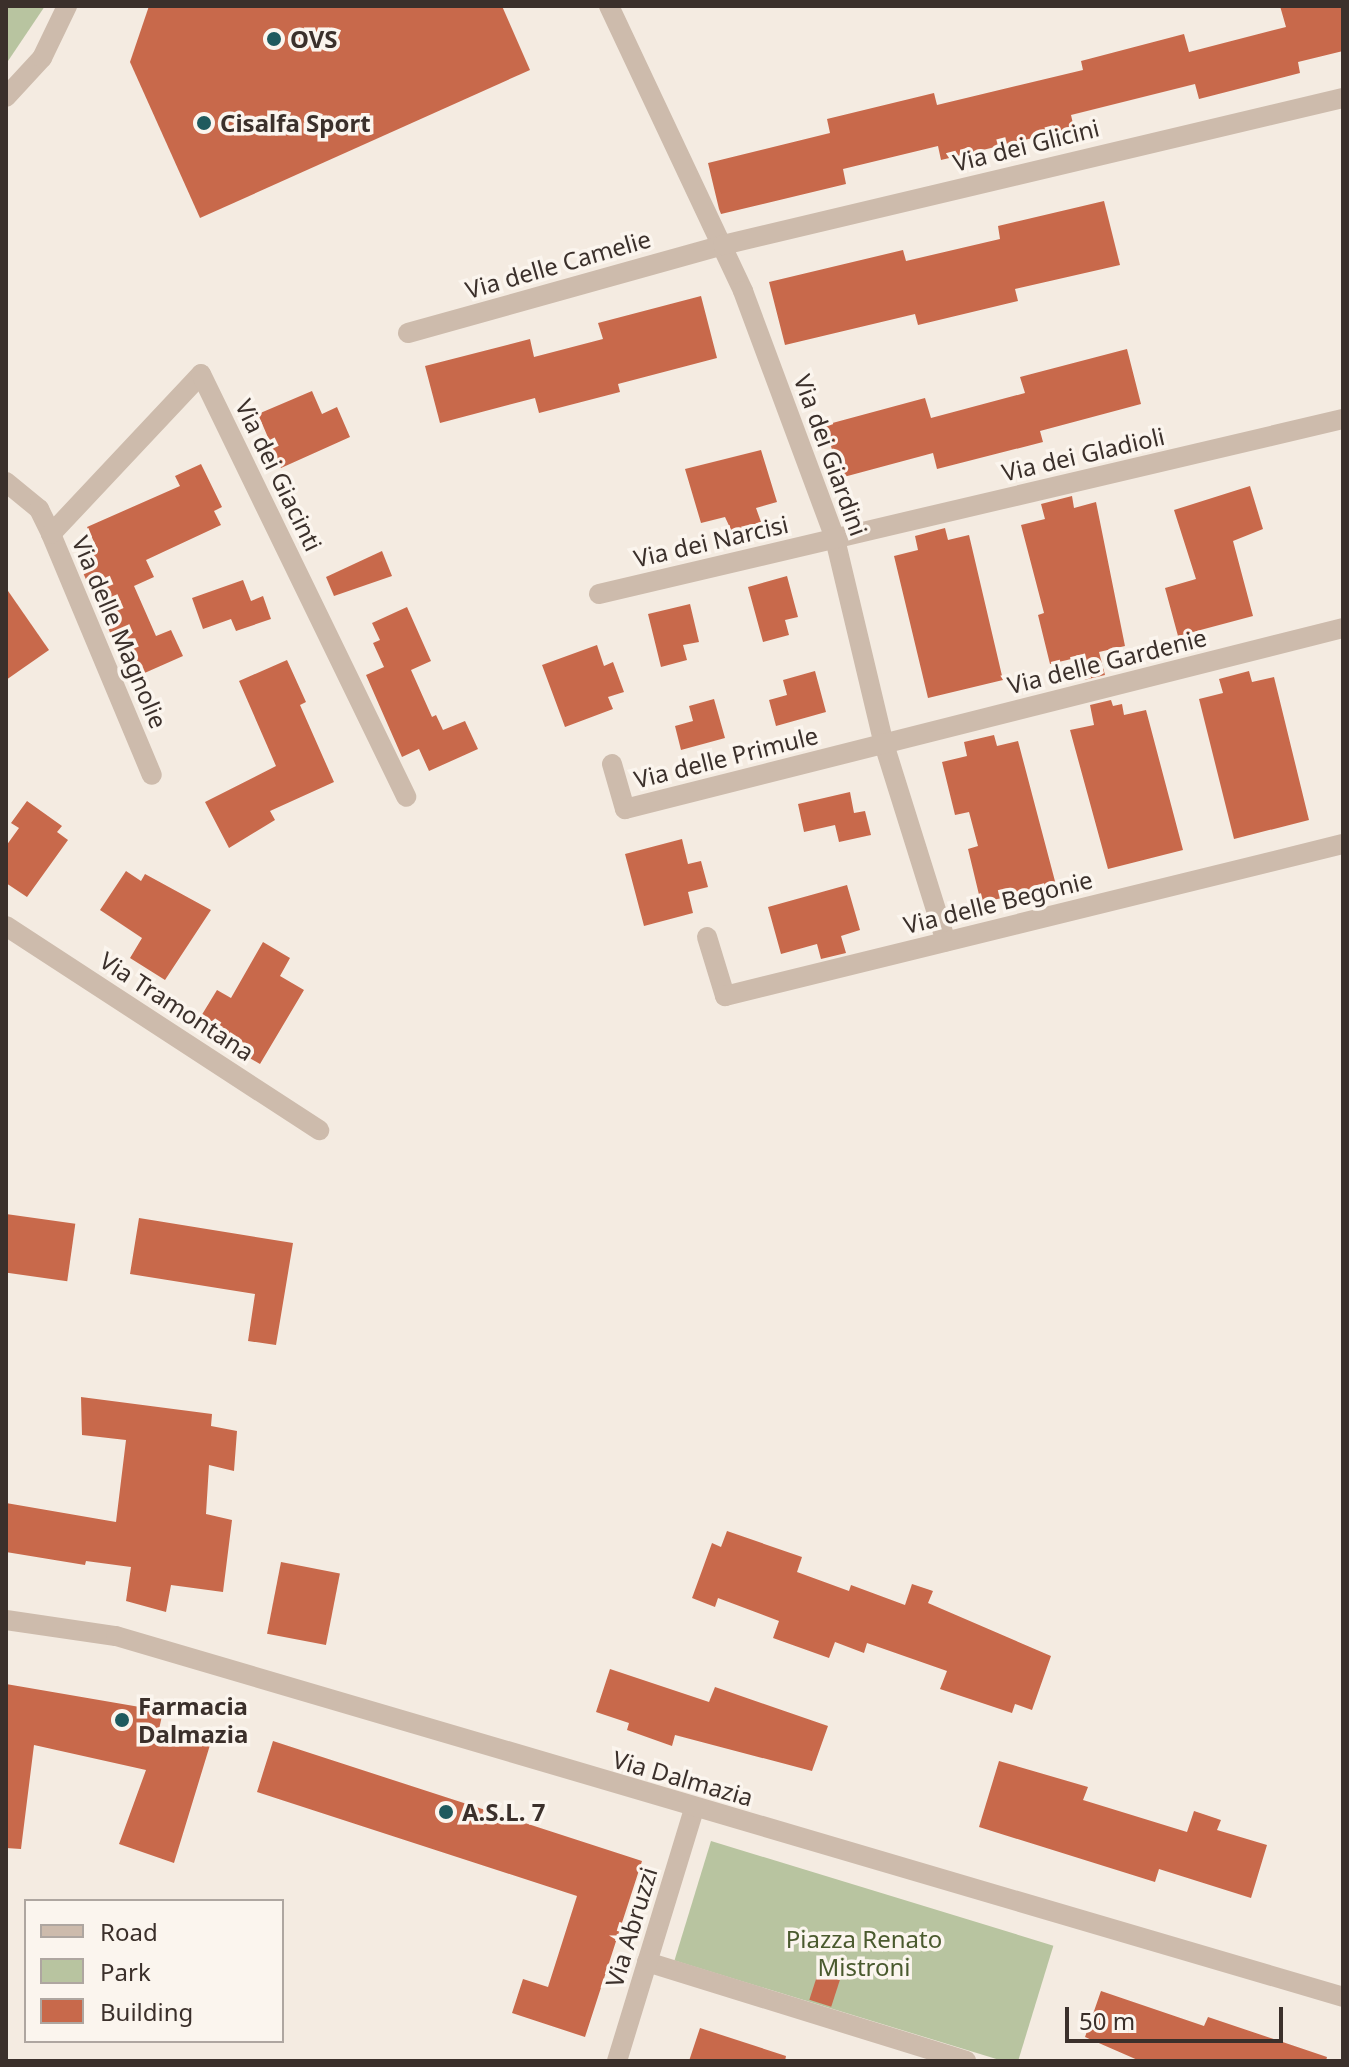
<!DOCTYPE html>
<html>
<head>
<meta charset="utf-8">
<style>
  body { margin:0 }
  #map { position:relative; width:1349px; height:2067px; overflow:hidden; background:#f4ebe1; font-family:"Noto Sans",sans-serif }
  div>[style] { position:absolute }
  .green>* { inset:0; background:#b8c4a0; transform-origin:0 0 }
  .building>* { inset:0; background:#c8694b; transform-origin:0 0 }
  .minor>* { height:20px; margin:-10px; padding:0 10px; transform-origin:10px; border-radius:10px; background:#cdbbac }
  .tertiary>* { height:20px; margin:-10px; padding:0 10px; transform-origin:10px; border-radius:10px; background:#cdbbac }
  .dots>* { width:22px; height:22px; translate:-50% -50%; box-sizing:border-box; border:4px solid #fbf5ee; border-radius:50% }
  span { translate:-50% -50%; white-space:nowrap; text-align:center; line-height:1.15; -webkit-text-stroke:7px #fbf5ee; paint-order:stroke }
  .poi-label { font-size:24px; color:#3b302b; font-weight:700 }
  .left { translate:0 -50%; text-align:left }
  .street-label { font-size:24px; color:#3b302b }
  .park-label { font-size:24px; color:#4a5a2e }
  .frame { position:absolute; inset:0; border:8px solid #3b302b; pointer-events:none }
  .legend { position:absolute; left:24px; top:1899px; width:260px; height:144px; box-sizing:border-box; background:#fbf5ee; border:2px solid #aea6a0; margin:0; padding:10px 14px; list-style:none; font-size:24px; color:#3b302b }
  .legend li { display:flex; align-items:center; gap:16px; height:40px }
  .legend b { width:40px; border:2px solid #aea6a0 }
  .scale { position:absolute; left:1065px; top:2007px; width:218px; height:36px; box-sizing:border-box; border:4px solid #3b302b; border-top:0; padding-left:10px; font-size:24px; line-height:28px; white-space:nowrap; color:#3b302b; -webkit-text-stroke:6px #fbf5ee; paint-order:stroke }
</style>
</head>
<body>
<div id="map">
  <div class="green">
    <div style="clip-path:polygon(6px 6px,45px 6px,6px 64px)"></div>
    <div style="left:711px;top:1841px;width:358px;height:125px;rotate:17deg"></div>
  </div>
  <div class="building">
    <div style="clip-path:polygon(149px 6px,502px 6px,530px 70px,200px 218px,130px 62px)"></div>
    <div style="clip-path:polygon(1280px 6px,1343px 6px,1343px 51px,1298px 62px,1300px 73px,1199px 99px,1195px 84px,1071px 115px,1074px 128px,941px 160px,938px 146px,843px 169px,846px 184px,721px 214px,719px 209px,708px 163px,830px 133px,827px 119px,934px 93px,937px 105px,1083px 70px,1081px 61px,1184px 34px,1189px 52px,1286px 27px)"></div>
    <div style="clip-path:polygon(1104px 201px,1120px 265px,1015px 289px,1018px 301px,918px 325px,915px 314px,785px 345px,769px 282px,903px 250px,906px 261px,1000px 239px,998px 226px)"></div>
    <div style="clip-path:polygon(701px 296px,717px 358px,618px 384px,620px 392px,539px 413px,535px 398px,440px 423px,425px 366px,530px 339px,534px 357px,603px 339px,598px 323px)"></div>
    <div style="clip-path:polygon(1127px 349px,1141px 404px,1040px 431px,1043px 442px,937px 469px,933px 453px,840px 478px,825px 425px,925px 398px,931px 418px,1025px 393px,1020px 377px)"></div>
    <div style="clip-path:polygon(312px 391px,322px 414px,337px 407px,350px 437px,281px 468px,258px 414px)"></div>
    <div style="clip-path:polygon(761px 450px,777px 502px,756px 508px,761px 522px,732px 532px,725px 517px,701px 523px,685px 469px)"></div>
    <div style="clip-path:polygon(201px 464px,222px 507px,214px 511px,221px 525px,146px 560px,154px 577px,134px 586px,156px 636px,171px 630px,183px 656px,131px 679px,75px 555px,96px 546px,87px 527px,180px 486px,175px 476px)"></div>
    <div style="clip-path:polygon(1250px 486px,1263px 529px,1233px 541px,1253px 616px,1178px 636px,1165px 588px,1196px 579px,1174px 510px)"></div>
    <div style="clip-path:polygon(1072px 496px,1074px 508px,1096px 502px,1125px 646px,1099px 652px,1105px 675px,1084px 680px,1080px 657px,1050px 664px,1038px 615px,1044px 613px,1021px 525px,1045px 519px,1041px 504px)"></div>
    <div style="clip-path:polygon(945px 528px,948px 540px,969px 535px,1003px 680px,928px 698px,894px 556px,918px 550px,915px 536px)"></div>
    <div style="clip-path:polygon(382px 551px,392px 576px,334px 596px,326px 577px)"></div>
    <div style="clip-path:polygon(787px 576px,798px 617px,785px 620px,789px 635px,763px 642px,748px 587px)"></div>
    <div style="clip-path:polygon(243px 580px,251px 601px,263px 596px,271px 619px,236px 631px,231px 619px,203px 629px,192px 598px)"></div>
    <div style="clip-path:polygon(6px 588px,49px 650px,6px 680px)"></div>
    <div style="clip-path:polygon(690px 604px,699px 642px,683px 645px,687px 660px,661px 667px,648px 614px)"></div>
    <div style="clip-path:polygon(407px 607px,431px 661px,411px 670px,432px 717px,436px 715px,443px 730px,465px 721px,478px 749px,429px 771px,419px 749px,402px 757px,366px 675px,384px 667px,373px 643px,380px 640px,372px 623px)"></div>
    <div style="clip-path:polygon(597px 645px,604px 666px,613px 662px,624px 692px,608px 697px,613px 709px,565px 727px,542px 665px)"></div>
    <div style="clip-path:polygon(287px 660px,306px 702px,300px 705px,334px 782px,270px 811px,275px 820px,229px 848px,205px 802px,276px 766px,239px 681px)"></div>
    <div style="clip-path:polygon(815px 671px,826px 712px,776px 726px,769px 700px,787px 695px,783px 680px)"></div>
    <div style="clip-path:polygon(1249px 671px,1252px 682px,1274px 677px,1309px 820px,1234px 839px,1199px 699px,1223px 693px,1219px 679px)"></div>
    <div style="clip-path:polygon(714px 699px,725px 738px,681px 750px,675px 726px,693px 721px,689px 706px)"></div>
    <div style="clip-path:polygon(1111px 700px,1113px 706px,1122px 704px,1124px 715px,1146px 710px,1183px 850px,1108px 869px,1070px 730px,1094px 725px,1090px 705px)"></div>
    <div style="clip-path:polygon(994px 735px,997px 746px,1018px 741px,1056px 885px,981px 903px,968px 849px,978px 846px,969px 812px,955px 815px,942px 762px,967px 756px,964px 742px)"></div>
    <div style="clip-path:polygon(850px 792px,854px 813px,865px 811px,871px 835px,839px 842px,835px 825px,804px 832px,798px 804px)"></div>
    <div style="clip-path:polygon(27px 801px,62px 826px,57px 832px,68px 840px,27px 897px,6px 883px,6px 846px,19px 828px,11px 823px)"></div>
    <div style="clip-path:polygon(682px 839px,688px 864px,701px 861px,708px 887px,688px 892px,693px 913px,644px 926px,625px 854px)"></div>
    <div style="clip-path:polygon(126px 871px,141px 881px,145px 874px,211px 910px,165px 980px,130px 958px,142px 938px,100px 910px)"></div>
    <div style="clip-path:polygon(847px 885px,860px 930px,841px 936px,846px 953px,821px 959px,817px 944px,781px 954px,768px 907px)"></div>
    <div style="clip-path:polygon(263px 942px,290px 958px,280px 976px,304px 990px,260px 1064px,195px 1026px,217px 990px,231px 998px)"></div>
    <div style="left:6px;top:1214px;width:70px;height:58px;rotate:8deg"></div>
    <div style="clip-path:polygon(139px 1218px,293px 1243px,276px 1345px,248px 1341px,255px 1294px,130px 1274px)"></div>
    <div style="clip-path:polygon(81px 1397px,212px 1414px,211px 1426px,237px 1431px,234px 1471px,209px 1465px,206px 1514px,232px 1520px,223px 1592px,171px 1585px,166px 1612px,126px 1601px,131px 1567px,86px 1561px,85px 1565px,6px 1552px,6px 1503px,116px 1522px,126px 1440px,82px 1435px)"></div>
    <div style="clip-path:polygon(727px 1531px,802px 1557px,797px 1572px,849px 1591px,851px 1585px,905px 1605px,912px 1584px,933px 1591px,928px 1603px,1051px 1656px,1032px 1710px,1015px 1704px,1012px 1713px,940px 1689px,947px 1671px,867px 1643px,864px 1653px,835px 1642px,829px 1658px,773px 1638px,779px 1621px,718px 1598px,715px 1607px,692px 1598px,712px 1543px,721px 1547px)"></div>
    <div style="left:281px;top:1562px;width:60px;height:73px;rotate:11deg"></div>
    <div style="clip-path:polygon(610px 1669px,709px 1702px,715px 1687px,828px 1726px,812px 1771px,675px 1735px,672px 1746px,627px 1730px,629px 1723px,596px 1712px)"></div>
    <div style="clip-path:polygon(6px 1684px,163px 1711px,158px 1734px,210px 1745px,174px 1863px,119px 1844px,146px 1770px,34px 1745px,21px 1849px,6px 1848px)"></div>
    <div style="clip-path:polygon(273px 1741px,642px 1861px,585px 2037px,512px 2013px,523px 1979px,548px 1987px,577px 1896px,257px 1792px)"></div>
    <div style="clip-path:polygon(999px 1761px,1088px 1787px,1083px 1800px,1187px 1832px,1194px 1811px,1221px 1820px,1217px 1830px,1267px 1845px,1251px 1898px,1159px 1869px,1155px 1882px,979px 1827px)"></div>
    <div style="left:818px;top:1973px;width:23px;height:28px;rotate:18deg"></div>
    <div style="clip-path:polygon(1101px 1991px,1204px 2026px,1208px 2017px,1327px 2057px,1326px 2061px,1140px 2061px,1085px 2037px)"></div>
    <div style="clip-path:polygon(700px 2028px,786px 2056px,785px 2061px,689px 2061px)"></div>
  </div>
  <div class="minor">
    <div style="left:609px;top:6px;width:315px;rotate:64.8deg"></div>
    <div style="left:743px;top:291px;width:265px;rotate:69.6deg"></div>
    <div style="left:835px;top:539px;width:211px;rotate:76.6deg"></div>
    <div style="left:884px;top:744px;width:207px;rotate:72.6deg"></div>
    <div style="left:6px;top:97px;width:53px;rotate:-47.3deg"></div>
    <div style="left:42px;top:58px;width:58px;rotate:-64.3deg"></div>
    <div style="left:408px;top:333px;width:327px;rotate:-15.6deg"></div>
    <div style="left:723px;top:245px;width:637px;rotate:-13.34deg"></div>
    <div style="left:6px;top:482px;width:43px;rotate:39.3deg"></div>
    <div style="left:39px;top:509px;width:28px;rotate:64deg"></div>
    <div style="left:51px;top:534px;width:261px;rotate:67.3deg"></div>
    <div style="left:51px;top:534px;width:219px;rotate:-46.8deg"></div>
    <div style="left:201px;top:374px;width:470px;rotate:64.1deg"></div>
    <div style="left:599px;top:594px;width:764px;rotate:-13.24deg"></div>
    <div style="left:612px;top:764px;width:47px;rotate:73.9deg"></div>
    <div style="left:625px;top:809px;width:740px;rotate:-14.15deg"></div>
    <div style="left:6px;top:926px;width:374px;rotate:33.1deg"></div>
    <div style="left:707px;top:937px;width:62px;rotate:73deg"></div>
    <div style="left:725px;top:996px;width:636px;rotate:-13.82deg"></div>
    <div style="left:647px;top:1962px;width:334px;rotate:17.2deg"></div>
    <div style="left:617px;top:2061px;width:264px;rotate:-73deg"></div>
  </div>
  <div class="tertiary">
    <div style="left:6px;top:1620px;width:111px;rotate:8.3deg"></div>
    <div style="left:116px;top:1636px;width:1279px;rotate:16.39deg"></div>
  </div>
  <div class="dots">
    <div style="left:274px;top:39px;background:#1f5a5e"></div>
    <div style="left:204px;top:123px;background:#1f5a5e"></div>
    <div style="left:122px;top:1720px;background:#1f5a5e"></div>
    <div style="left:446px;top:1812px;background:#1f5a5e"></div>
  </div>
  <div class="poi-label">
    <span class="left" style="left:290px;top:39px">OVS</span>
    <span class="left" style="left:220px;top:123px">Cisalfa Sport</span>
    <span class="left" style="left:138px;top:1720px">Farmacia<br>Dalmazia</span>
    <span class="left" style="left:462px;top:1812px">A.S.L. 7</span>
  </div>
  <div class="street-label">
    <span style="left:1026px;top:145px;rotate:-14deg">Via dei Glicini</span>
    <span style="left:558px;top:264px;rotate:-16deg">Via delle Camelie</span>
    <span style="left:1083px;top:454px;rotate:-13deg">Via dei Gladioli</span>
    <span style="left:831px;top:455px;rotate:70deg">Via dei Giardini</span>
    <span style="left:279px;top:475px;rotate:64deg">Via dei Giacinti</span>
    <span style="left:711px;top:541px;rotate:-13deg">Via dei Narcisi</span>
    <span style="left:120px;top:632px;rotate:67deg">Via delle Magnolie</span>
    <span style="left:1107px;top:661px;rotate:-14deg">Via delle Gardenie</span>
    <span style="left:726px;top:757px;rotate:-14deg">Via delle Primule</span>
    <span style="left:998px;top:902px;rotate:-14deg">Via delle Begonie</span>
    <span style="left:177px;top:1006px;rotate:33deg">Via Tramontana</span>
    <span style="left:683px;top:1778px;rotate:16deg">Via Dalmazia</span>
    <span style="left:631px;top:1927px;rotate:-73deg">Via Abruzzi</span>
  </div>
  <div class="park-label">
    <span style="left:864px;top:1953px">Piazza Renato<br>Mistroni</span>
  </div>
  <div class="frame"></div>
  <ul class="legend">
  <li><b style="height:10px;background:#cdbbac"></b>Road</li>
  <li><b style="height:22px;background:#b8c4a0"></b>Park</li>
  <li><b style="height:22px;background:#c8694b"></b>Building</li>
  </ul>
  <div class="scale">50 m</div>
</div>
</body>
</html>
